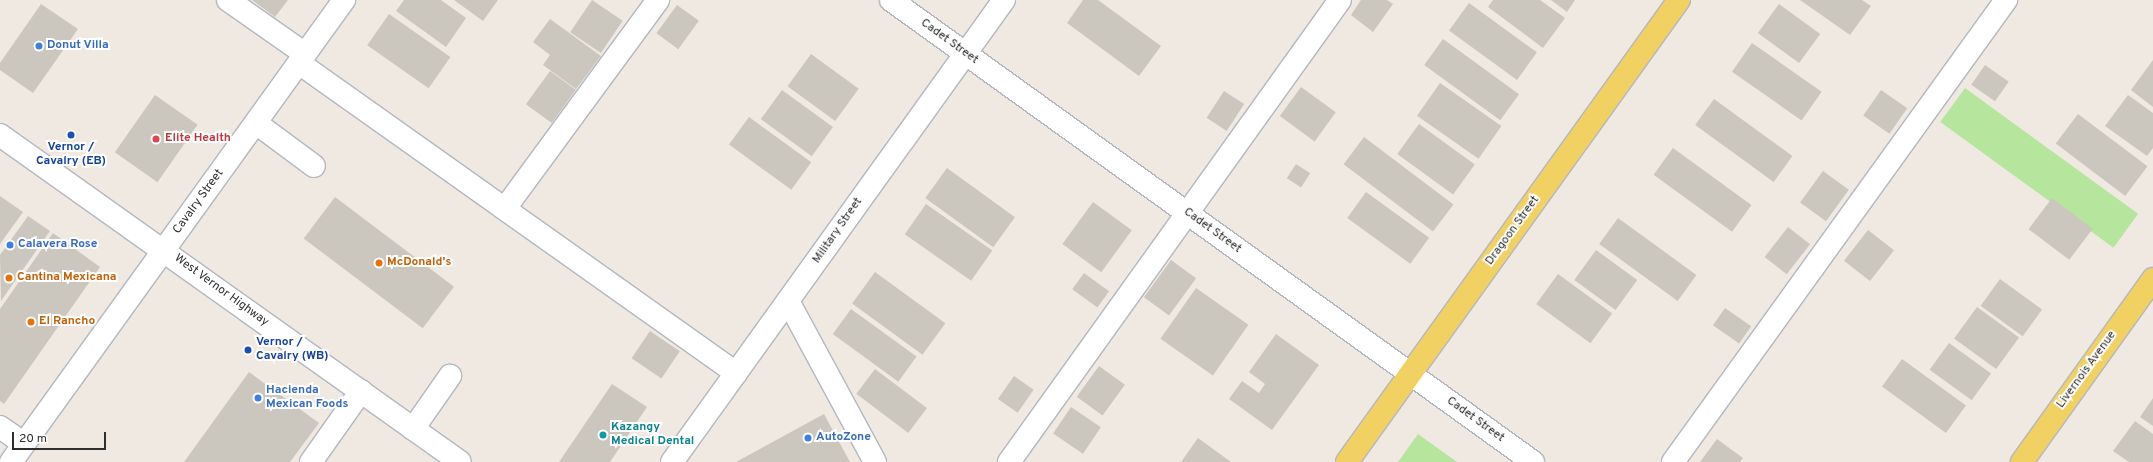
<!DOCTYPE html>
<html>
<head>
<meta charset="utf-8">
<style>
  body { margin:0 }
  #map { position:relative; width:2153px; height:462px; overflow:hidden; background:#efe9e1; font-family:Overpass,sans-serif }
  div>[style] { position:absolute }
  .green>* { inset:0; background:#b6e59e; transform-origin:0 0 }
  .building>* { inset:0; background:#cbc7bf; transform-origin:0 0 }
  .roads { filter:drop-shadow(1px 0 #b4b7c1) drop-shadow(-1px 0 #b4b7c1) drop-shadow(0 1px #b4b7c1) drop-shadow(0 -1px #b4b7c1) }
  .minor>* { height:22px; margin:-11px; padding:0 11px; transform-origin:11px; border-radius:11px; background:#fff }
  .major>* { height:22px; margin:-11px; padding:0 11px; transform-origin:11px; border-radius:11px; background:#f2d163 }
  .dots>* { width:11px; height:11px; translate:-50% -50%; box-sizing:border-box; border:2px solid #fff; border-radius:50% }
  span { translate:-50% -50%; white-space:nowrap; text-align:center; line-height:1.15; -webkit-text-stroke:4px #fff; paint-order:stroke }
  .street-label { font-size:12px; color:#2e2e2e }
  .shop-label { font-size:12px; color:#366cbe; font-weight:700 }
  .left { translate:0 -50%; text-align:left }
  .health-label { font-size:12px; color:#be3a42; font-weight:700 }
  .transit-label { font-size:12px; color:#164399; font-weight:700 }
  .food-label { font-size:12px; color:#c56008; font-weight:700 }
  .culture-label { font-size:12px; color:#0d838f; font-weight:700 }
  .scale { position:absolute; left:12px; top:432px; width:94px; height:18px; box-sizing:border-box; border:2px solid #2e2e2e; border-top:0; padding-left:5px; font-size:12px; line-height:14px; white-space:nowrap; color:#2e2e2e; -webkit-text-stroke:3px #fff; paint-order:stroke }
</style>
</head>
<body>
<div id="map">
  <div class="green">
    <div style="left:1965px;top:88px;width:214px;height:42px;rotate:36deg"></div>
    <div style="clip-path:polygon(1418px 434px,1457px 462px,1398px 462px)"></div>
  </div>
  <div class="building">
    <div style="clip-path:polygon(252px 0,288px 0,275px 17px)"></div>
    <div style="clip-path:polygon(404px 0,441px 0,466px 18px,446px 47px,396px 11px)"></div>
    <div style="clip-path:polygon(454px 0,498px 0,483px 21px)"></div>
    <div style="left:592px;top:0;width:37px;height:39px;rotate:34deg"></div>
    <div style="clip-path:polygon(1083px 0,1098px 0,1161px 46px,1139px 76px,1067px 23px)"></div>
    <div style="clip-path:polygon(1361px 0,1387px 0,1393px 4px,1373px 32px,1351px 15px)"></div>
    <div style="clip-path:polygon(1493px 0,1540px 0,1565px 18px,1543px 48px,1488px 7px)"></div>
    <div style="clip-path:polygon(1551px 0,1575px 0,1567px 12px)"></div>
    <div style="clip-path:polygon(1800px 0,1862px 0,1871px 6px,1850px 35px)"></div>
    <div style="left:1469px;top:3px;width:84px;height:34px;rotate:36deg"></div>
    <div style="clip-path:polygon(41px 4px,78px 29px,33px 93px,0 70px,0 63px)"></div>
    <div style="left:1779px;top:4px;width:51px;height:36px;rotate:36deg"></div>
    <div style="left:677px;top:5px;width:27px;height:35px;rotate:36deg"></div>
    <div style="left:389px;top:14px;width:75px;height:38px;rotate:35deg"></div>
    <div style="clip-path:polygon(550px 19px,601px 56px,576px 89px,543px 65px,550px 55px,533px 42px)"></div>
    <div style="left:1443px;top:39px;width:94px;height:32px;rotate:36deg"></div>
    <div style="left:1752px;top:43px;width:85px;height:35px;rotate:35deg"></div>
    <div style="left:811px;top:54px;width:59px;height:40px;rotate:36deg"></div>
    <div style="clip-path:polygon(2153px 60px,2153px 107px,2131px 90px)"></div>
    <div style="left:1985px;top:65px;width:29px;height:24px;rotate:35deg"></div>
    <div style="left:550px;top:71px;width:32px;height:41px;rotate:36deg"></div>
    <div style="left:1440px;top:83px;width:75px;height:40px;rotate:35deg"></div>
    <div style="left:1301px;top:87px;width:43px;height:36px;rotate:36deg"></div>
    <div style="left:782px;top:90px;width:63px;height:36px;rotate:36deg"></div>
    <div style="left:1881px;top:90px;width:32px;height:31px;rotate:35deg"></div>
    <div style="left:1224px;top:91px;width:24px;height:32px;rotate:33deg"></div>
    <div style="left:155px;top:95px;width:52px;height:70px;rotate:35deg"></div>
    <div style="clip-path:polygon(2128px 95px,2153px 113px,2153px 148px,2147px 156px,2105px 126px)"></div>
    <div style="left:1714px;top:99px;width:97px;height:32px;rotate:36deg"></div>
    <div style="left:2078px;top:114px;width:87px;height:37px;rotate:37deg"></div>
    <div style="left:749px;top:117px;width:77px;height:34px;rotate:36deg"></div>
    <div style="left:1419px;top:124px;width:69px;height:37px;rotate:36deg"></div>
    <div style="left:1364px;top:137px;width:112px;height:34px;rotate:37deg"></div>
    <div style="left:1673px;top:148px;width:97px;height:33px;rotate:36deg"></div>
    <div style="left:1296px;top:164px;width:17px;height:17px;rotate:33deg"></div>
    <div style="left:947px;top:168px;width:84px;height:37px;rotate:36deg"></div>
    <div style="left:1823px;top:171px;width:32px;height:39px;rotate:36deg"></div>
    <div style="left:1366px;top:192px;width:78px;height:32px;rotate:36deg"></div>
    <div style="clip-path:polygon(0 196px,23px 212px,0 244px)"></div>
    <div style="left:335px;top:197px;width:149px;height:52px;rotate:37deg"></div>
    <div style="left:2052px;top:198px;width:51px;height:39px;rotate:37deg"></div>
    <div style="left:1093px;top:202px;width:48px;height:52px;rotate:36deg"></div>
    <div style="left:926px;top:204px;width:81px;height:37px;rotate:35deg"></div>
    <div style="clip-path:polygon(28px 216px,50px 231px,1px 301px,0 255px)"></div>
    <div style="left:1618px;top:218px;width:97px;height:32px;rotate:36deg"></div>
    <div style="left:1788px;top:227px;width:28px;height:38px;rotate:38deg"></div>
    <div style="left:1868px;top:230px;width:33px;height:39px;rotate:38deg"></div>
    <div style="clip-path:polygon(53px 233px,100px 267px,4px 404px,0 401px,0 309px)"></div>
    <div style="left:1596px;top:250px;width:51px;height:37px;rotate:36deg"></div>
    <div style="left:1171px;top:260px;width:31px;height:46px;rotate:36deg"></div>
    <div style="left:875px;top:272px;width:87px;height:39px;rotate:36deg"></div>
    <div style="left:1084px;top:273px;width:31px;height:20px;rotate:36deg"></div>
    <div style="left:1558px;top:274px;width:67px;height:37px;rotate:36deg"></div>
    <div style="left:2000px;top:279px;width:52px;height:33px;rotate:36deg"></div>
    <div style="left:1196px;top:288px;width:64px;height:62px;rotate:35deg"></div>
    <div style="left:1977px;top:307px;width:52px;height:39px;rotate:36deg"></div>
    <div style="left:1725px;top:308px;width:32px;height:21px;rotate:35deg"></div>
    <div style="left:851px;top:309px;width:81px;height:31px;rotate:36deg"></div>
    <div style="left:650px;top:331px;width:36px;height:33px;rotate:34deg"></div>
    <div style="clip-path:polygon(1276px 334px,1319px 365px,1272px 430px,1229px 399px,1242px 381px,1259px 393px,1265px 384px,1249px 372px)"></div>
    <div style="left:1949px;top:343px;width:52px;height:33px;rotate:36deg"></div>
    <div style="left:1902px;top:359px;width:79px;height:34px;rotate:36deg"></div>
    <div style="left:1099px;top:366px;width:32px;height:38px;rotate:36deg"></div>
    <div style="left:875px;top:369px;width:65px;height:31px;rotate:37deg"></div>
    <div style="clip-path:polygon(249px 372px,319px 423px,290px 462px,184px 462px)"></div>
    <div style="left:1014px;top:376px;width:24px;height:28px;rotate:35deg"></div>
    <div style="clip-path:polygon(612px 384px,647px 407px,610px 462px,559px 462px)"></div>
    <div style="clip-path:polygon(2153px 398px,2153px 426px,2140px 417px)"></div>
    <div style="left:1071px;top:407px;width:36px;height:32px;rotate:34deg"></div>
    <div style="clip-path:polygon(824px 414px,850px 462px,736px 462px)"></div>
    <div style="clip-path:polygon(2135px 421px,2153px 434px,2153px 462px,2129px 462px,2113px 451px)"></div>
    <div style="clip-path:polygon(1198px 438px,1231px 462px,1181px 462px)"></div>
    <div style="clip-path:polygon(1717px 439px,1743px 458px,1740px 462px,1700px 462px)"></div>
  </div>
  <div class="roads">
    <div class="minor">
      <div style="left:228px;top:0;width:94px;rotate:35deg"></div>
      <div style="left:891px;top:0;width:791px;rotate:35.74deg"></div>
      <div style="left:299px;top:63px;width:536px;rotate:35.35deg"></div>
      <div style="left:256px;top:123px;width:72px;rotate:36.6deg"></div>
      <div style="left:0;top:135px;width:564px;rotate:35.41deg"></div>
      <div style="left:506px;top:207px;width:257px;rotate:-53.7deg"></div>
      <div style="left:788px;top:301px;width:183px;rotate:61.6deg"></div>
      <div style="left:0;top:427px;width:29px;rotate:35deg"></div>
      <div style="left:413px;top:429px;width:65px;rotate:-55.1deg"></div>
      <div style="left:11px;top:462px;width:570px;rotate:-54.22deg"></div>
      <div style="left:311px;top:462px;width:87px;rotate:-54.8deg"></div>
      <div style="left:672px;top:462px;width:569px;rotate:-54.3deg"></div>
      <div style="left:1009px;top:462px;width:568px;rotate:-54.38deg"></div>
      <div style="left:1673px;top:462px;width:570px;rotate:-54.22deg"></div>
    </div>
    <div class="major">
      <div style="left:1347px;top:462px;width:569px;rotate:-54.3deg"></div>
      <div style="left:2022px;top:462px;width:225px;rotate:-54.4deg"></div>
    </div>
  </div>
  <div class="dots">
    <div style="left:39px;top:46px;background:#3f7fe0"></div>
    <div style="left:71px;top:135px;background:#1a4fb4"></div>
    <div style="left:156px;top:139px;background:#e0444e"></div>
    <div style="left:10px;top:245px;background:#3f7fe0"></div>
    <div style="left:379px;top:263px;background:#e8710a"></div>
    <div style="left:9px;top:278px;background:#e8710a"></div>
    <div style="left:31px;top:322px;background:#e8710a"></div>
    <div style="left:248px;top:350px;background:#1a4fb4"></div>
    <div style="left:258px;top:398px;background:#3f7fe0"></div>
    <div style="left:603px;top:435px;background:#0f9aa8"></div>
    <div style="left:808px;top:438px;background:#3f7fe0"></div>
  </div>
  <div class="street-label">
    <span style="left:949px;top:42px;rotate:36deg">Cadet Street</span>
    <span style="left:199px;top:202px;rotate:-54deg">Cavalry Street</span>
    <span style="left:838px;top:231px;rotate:-55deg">Military Street</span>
    <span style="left:1212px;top:231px;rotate:36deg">Cadet Street</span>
    <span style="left:1513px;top:231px;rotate:-54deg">Dragoon Street</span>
    <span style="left:221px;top:291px;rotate:36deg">West Vernor Highway</span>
    <span style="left:2087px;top:370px;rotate:-54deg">Livernois Avenue</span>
    <span style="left:1475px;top:420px;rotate:36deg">Cadet Street</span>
  </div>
  <div class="shop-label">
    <span class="left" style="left:47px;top:46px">Donut Villa</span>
    <span class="left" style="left:18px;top:245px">Calavera Rose</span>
    <span class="left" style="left:266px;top:398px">Hacienda<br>Mexican Foods</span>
    <span class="left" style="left:816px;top:438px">AutoZone</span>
  </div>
  <div class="health-label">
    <span class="left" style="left:165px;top:139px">Elite Health</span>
  </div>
  <div class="transit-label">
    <span style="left:71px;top:155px">Vernor /<br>Cavalry (EB)</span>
    <span class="left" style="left:256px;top:350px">Vernor /<br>Cavalry (WB)</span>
  </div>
  <div class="food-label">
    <span class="left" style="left:387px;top:263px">McDonald's</span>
    <span class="left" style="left:17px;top:278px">Cantina Mexicana</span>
    <span class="left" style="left:39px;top:322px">El Rancho</span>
  </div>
  <div class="culture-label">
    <span class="left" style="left:611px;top:435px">Kazangy<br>Medical Dental</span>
  </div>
  <div class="scale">20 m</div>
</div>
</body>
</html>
